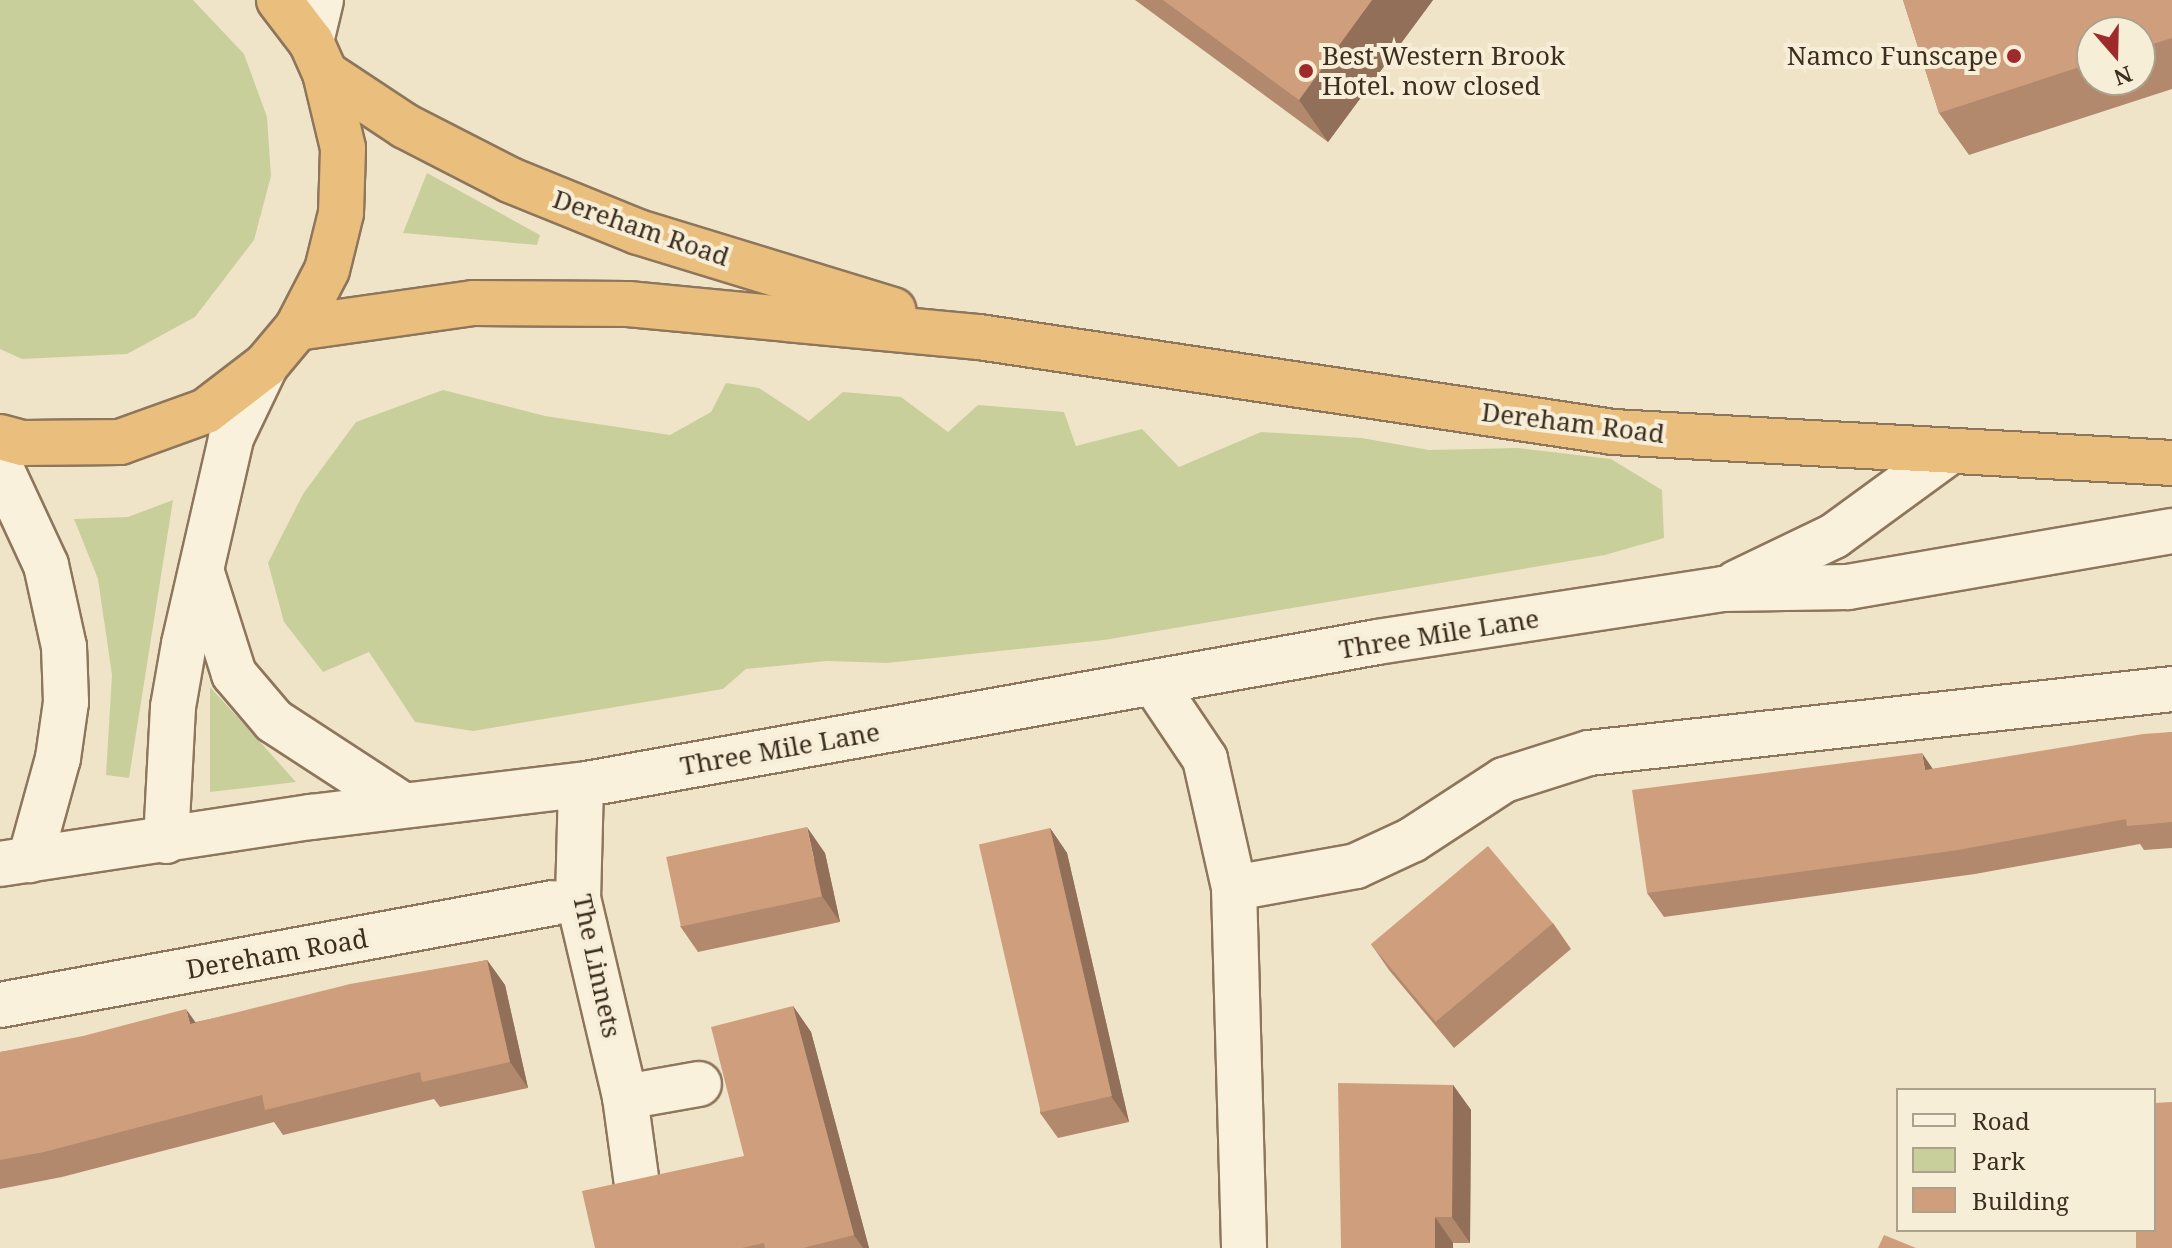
<!DOCTYPE html>
<html>
<head>
<meta charset="utf-8">
<style>
  body { margin:0 }
  #map { position:relative; width:2172px; height:1248px; overflow:hidden; background:#f0e4c8; font-family:"Noto Serif",serif }
  div>[style] { position:absolute }
  .green>* { inset:0; background:#c9cf9b }
  .roads { filter:drop-shadow(2px 0 #8d765c) drop-shadow(-2px 0 #8d765c) drop-shadow(0 2px #8d765c) drop-shadow(0 -2px #8d765c) }
  .minor>* { height:44px; margin:-22px; padding:0 22px; transform-origin:22px; border-radius:22px; background:#faf1dc }
  .trunk>* { height:44px; margin:-22px; padding:0 22px; transform-origin:22px; border-radius:22px; background:#eabe7c }
  .wall>* { inset:0; background:#b2896c }
  .shaded-wall>* { inset:0; background:#916f58 }
  .building>* { inset:0; background:#cf9f7d; transform-origin:0 0 }
  .dots>* { width:22px; height:22px; translate:-50% -50%; box-sizing:border-box; border:4px solid #f7eed8; border-radius:50% }
  span { translate:-50% -50%; white-space:nowrap; text-align:center; line-height:1.15; -webkit-text-stroke:8px #f7eed8; paint-order:stroke }
  .poi-label { font-size:26px; color:#3d2e20 }
  .left { translate:0 -50%; text-align:left }
  .right { translate:-100% -50%; text-align:right }
  .street-label { font-size:26px; color:#3d2e20 }
  .legend { position:absolute; left:1896px; top:1088px; width:260px; height:144px; box-sizing:border-box; background:#f7eed8; border:2px solid #ada18e; margin:0; padding:10px 14px; list-style:none; font-size:24px; color:#3d2e20 }
  .legend li { display:flex; align-items:center; gap:16px; height:40px }
  .legend b { width:40px; border:2px solid #ada18e }
  .north { position:absolute; left:2076px; top:16px; width:80px; height:80px; box-sizing:border-box; background:#f7eed8; border:2px solid #ada18e; border-radius:50%; rotate:160deg; font-size:22px; font-weight:700; line-height:32px; text-align:center; color:#3d2e20 }
  .north::after { content:''; display:block; margin:auto; width:28px; height:36px; background:#9e2a2b; clip-path:polygon(50% 0,100% 100%,50% 72%,0 100%) }
</style>
</head>
<body>
<div id="map">
  <div class="green">
    <div style="clip-path:polygon(0 0,193px 0,244px 54px,267px 117px,271px 176px,254px 240px,195px 317px,127px 354px,22px 359px,0 349px)"></div>
    <div style="clip-path:polygon(427px 173px,540px 235px,537px 245px,403px 233px)"></div>
    <div style="clip-path:polygon(726px 383px,759px 388px,809px 421px,843px 392px,901px 397px,948px 432px,978px 405px,1064px 412px,1076px 446px,1142px 429px,1179px 467px,1261px 432px,1362px 438px,1429px 450px,1518px 448px,1611px 459px,1662px 490px,1664px 538px,1605px 555px,1104px 640px,887px 663px,827px 661px,746px 669px,723px 689px,473px 731px,415px 722px,369px 652px,323px 672px,284px 622px,268px 563px,303px 494px,356px 422px,443px 390px,545px 416px,670px 435px,711px 412px)"></div>
    <div style="clip-path:polygon(173px 500px,129px 778px,106px 775px,112px 675px,98px 579px,74px 519px,128px 517px)"></div>
    <div style="clip-path:polygon(210px 687px,252px 733px,296px 782px,210px 792px)"></div>
  </div>
  <div class="roads">
    <div class="minor">
      <div style="left:311px;top:42px;width:43px;rotate:-76.6deg"></div>
      <div style="left:0;top:466px;width:109px;rotate:65.1deg"></div>
      <div style="left:46px;top:565px;width:84px;rotate:77.6deg"></div>
      <div style="left:64px;top:647px;width:55px;rotate:87.9deg"></div>
      <div style="left:66px;top:702px;width:57px;rotate:98.1deg"></div>
      <div style="left:58px;top:758px;width:106px;rotate:105.4deg"></div>
      <div style="left:202px;top:573px;width:106px;rotate:72.4deg"></div>
      <div style="left:234px;top:674px;width:62px;rotate:49.6deg"></div>
      <div style="left:274px;top:721px;width:154px;rotate:33.1deg"></div>
      <div style="left:1736px;top:583px;width:109px;rotate:-25.6deg"></div>
      <div style="left:1834px;top:536px;width:142px;rotate:-36.1deg"></div>
      <div style="left:1156px;top:686px;width:88px;rotate:56.1deg"></div>
      <div style="left:1205px;top:759px;width:132px;rotate:77.3deg"></div>
      <div style="left:1234px;top:888px;width:360px;rotate:88.4deg"></div>
      <div style="left:581px;top:785px;width:113px;rotate:91.5deg"></div>
      <div style="left:578px;top:898px;width:204px;rotate:76.7deg"></div>
      <div style="left:625px;top:1097px;width:89px;rotate:82.2deg"></div>
      <div style="left:166px;top:841px;width:134px;rotate:-87deg"></div>
      <div style="left:173px;top:707px;width:64px;rotate:-80.1deg"></div>
      <div style="left:184px;top:644px;width:211px;rotate:-77.1deg"></div>
      <div style="left:231px;top:438px;width:81px;rotate:-64.4deg"></div>
      <div style="left:0;top:864px;width:315px;rotate:-8.6deg"></div>
      <div style="left:311px;top:817px;width:272px;rotate:-6.8deg"></div>
      <div style="left:581px;top:785px;width:809px;rotate:-10.18deg"></div>
      <div style="left:1377px;top:642px;width:350px;rotate:-8.7deg"></div>
      <div style="left:1723px;top:589px;width:125px;rotate:-0.9deg"></div>
      <div style="left:1848px;top:587px;width:329px;rotate:-9.8deg"></div>
      <div style="left:1234px;top:888px;width:124px;rotate:-10.2deg"></div>
      <div style="left:1356px;top:866px;width:62px;rotate:-24.9deg"></div>
      <div style="left:1412px;top:840px;width:110px;rotate:-33.1deg"></div>
      <div style="left:1504px;top:780px;width:89px;rotate:-17.6deg"></div>
      <div style="left:1589px;top:753px;width:587px;rotate:-6.26deg"></div>
      <div style="left:0;top:1005px;width:562px;rotate:-10.45deg"></div>
      <div style="left:625px;top:1097px;width:75px;rotate:-10deg"></div>
    </div>
    <div class="trunk">
      <div style="left:325px;top:73px;width:96px;rotate:33.5deg"></div>
      <div style="left:405px;top:126px;width:118px;rotate:27.2deg"></div>
      <div style="left:510px;top:180px;width:138px;rotate:22.1deg"></div>
      <div style="left:638px;top:232px;width:267px;rotate:17deg"></div>
      <div style="left:297px;top:328px;width:178px;rotate:-8.1deg"></div>
      <div style="left:473px;top:303px;width:155px;rotate:0.4deg"></div>
      <div style="left:628px;top:304px;width:353px;rotate:5.4deg"></div>
      <div style="left:979px;top:337px;width:641px;rotate:8.52deg"></div>
      <div style="left:1613px;top:432px;width:560px;rotate:3.17deg"></div>
      <div style="left:0;top:437px;width:24px;rotate:15deg"></div>
      <div style="left:23px;top:443px;width:97px;rotate:-0.6deg"></div>
      <div style="left:120px;top:442px;width:91px;rotate:-19.8deg"></div>
      <div style="left:206px;top:411px;width:76px;rotate:-37.5deg"></div>
      <div style="left:266px;top:365px;width:48px;rotate:-50deg"></div>
      <div style="left:297px;top:328px;width:65px;rotate:-62.7deg"></div>
      <div style="left:327px;top:270px;width:59px;rotate:-76.2deg"></div>
      <div style="left:341px;top:213px;width:65px;rotate:-88.2deg"></div>
      <div style="left:343px;top:148px;width:77px;rotate:-103.5deg"></div>
      <div style="left:325px;top:73px;width:34px;rotate:-114deg"></div>
      <div style="left:311px;top:42px;width:53px;rotate:-127.3deg"></div>
    </div>
  </div>
  <div class="wall">
    <div style="clip-path:polygon(1135px 0,1433px 0,1328px 142px)"></div>
    <div style="clip-path:polygon(evenodd,1903px 0,2172px 0,2172px 89px,1969px 155px,1939px 113px,1903px 0,2092px 32px,2140px 32px,2140px 80px,2092px 80px,2092px 32px)"></div>
    <div style="clip-path:polygon(2172px 732px,2172px 848px,2144px 850px,2140px 844px,1975px 874px,1664px 917px,1647px 893px,1933px 769px)"></div>
    <div style="clip-path:polygon(1050px 828px,1067px 853px,1129px 1122px,1058px 1138px,1040px 1113px)"></div>
    <div style="clip-path:polygon(825px 853px,840px 922px,698px 952px,680px 926px)"></div>
    <div style="clip-path:polygon(1553px 923px,1571px 949px,1454px 1048px,1389px 970px,1371px 944px)"></div>
    <div style="clip-path:polygon(487px 960px,505px 985px,528px 1088px,440px 1107px,434px 1099px,283px 1135px,274px 1122px,62px 1177px,0 1189px,0 1052px,196px 1022px)"></div>
    <div style="clip-path:polygon(793px 1006px,811px 1032px,869px 1248px,595px 1248px,744px 1156px)"></div>
    <div style="clip-path:polygon(1453px 1085px,1471px 1110px,1470px 1243px,1453px 1243px,1453px 1248px,1341px 1248px)"></div>
  </div>
  <div class="shaded-wall">
    <div style="clip-path:polygon(1372px 0,1433px 0,1328px 142px,1299px 100px)"></div>
    <div style="clip-path:polygon(1922px 753px,1939px 778px,1925px 770px)"></div>
    <div style="clip-path:polygon(807px 827px,825px 853px,840px 922px,822px 896px)"></div>
    <div style="clip-path:polygon(1050px 828px,1067px 853px,1129px 1122px,1111px 1096px)"></div>
    <div style="clip-path:polygon(487px 960px,505px 985px,528px 1088px,510px 1062px)"></div>
    <div style="clip-path:polygon(793px 1006px,811px 1032px,869px 1248px,863px 1248px,854px 1235px)"></div>
    <div style="clip-path:polygon(186px 1009px,204px 1034px,190px 1024px)"></div>
    <div style="clip-path:polygon(1453px 1085px,1471px 1110px,1470px 1243px,1452px 1217px)"></div>
    <div style="clip-path:polygon(1435px 1217px,1453px 1243px,1453px 1248px,1435px 1248px)"></div>
  </div>
  <div class="building">
    <div style="clip-path:polygon(1163px 0,1372px 0,1299px 100px)"></div>
    <div style="clip-path:polygon(1903px 0,2172px 0,2172px 38px,2140px 48px,2140px 32px,2092px 32px,2092px 63px,1939px 113px)"></div>
    <div style="clip-path:polygon(2172px 732px,2172px 822px,2127px 826px,2126px 819px,1958px 850px,1647px 893px,1632px 790px,1922px 753px,1925px 770px,2143px 734px)"></div>
    <div style="left:807px;top:827px;width:71px;height:144px;rotate:78deg"></div>
    <div style="left:1050px;top:828px;width:275px;height:73px;rotate:77deg"></div>
    <div style="left:1488px;top:846px;width:101px;height:153px;rotate:50deg"></div>
    <div style="clip-path:polygon(487px 960px,510px 1062px,422px 1082px,420px 1072px,265px 1110px,262px 1095px,44px 1152px,0 1160px,0 1052px,83px 1036px,186px 1009px,190px 1024px,350px 984px)"></div>
    <div style="clip-path:polygon(793px 1006px,854px 1235px,803px 1248px,765px 1248px,764px 1243px,742px 1248px,595px 1248px,582px 1191px,744px 1156px,711px 1027px)"></div>
    <div style="clip-path:polygon(1338px 1083px,1453px 1085px,1452px 1217px,1435px 1217px,1435px 1248px,1341px 1248px)"></div>
    <div style="clip-path:polygon(2172px 1102px,2172px 1248px,2136px 1248px,2136px 1230px,2154px 1230px,2154px 1103px)"></div>
    <div style="clip-path:polygon(1884px 1235px,1916px 1248px,1878px 1248px)"></div>
  </div>
  <div class="dots">
    <div style="left:2014px;top:56px;background:#9e2a2b"></div>
    <div style="left:1306px;top:71px;background:#9e2a2b"></div>
  </div>
  <div class="poi-label">
    <span class="left" style="left:1322px;top:71px">Best Western Brook<br>Hotel. now closed</span>
    <span class="right" style="left:1998px;top:56px">Namco Funscape</span>
  </div>
  <div class="street-label">
    <span style="left:641px;top:228px;rotate:19deg">Dereham Road</span>
    <span style="left:1573px;top:423px;rotate:7deg">Dereham Road</span>
    <span style="left:1439px;top:634px;rotate:-9deg">Three Mile Lane</span>
    <span style="left:780px;top:749px;rotate:-10deg">Three Mile Lane</span>
    <span style="left:277px;top:954px;rotate:-10deg">Dereham Road</span>
    <span style="left:597px;top:966px;rotate:78deg">The Linnets</span>
  </div>
  <ul class="legend">
  <li><b style="height:10px;background:#faf1dc"></b>Road</li>
  <li><b style="height:22px;background:#c9cf9b"></b>Park</li>
  <li><b style="height:22px;background:#cf9f7d"></b>Building</li>
  </ul>
  <div class="north">N</div>
</div>
</body>
</html>
